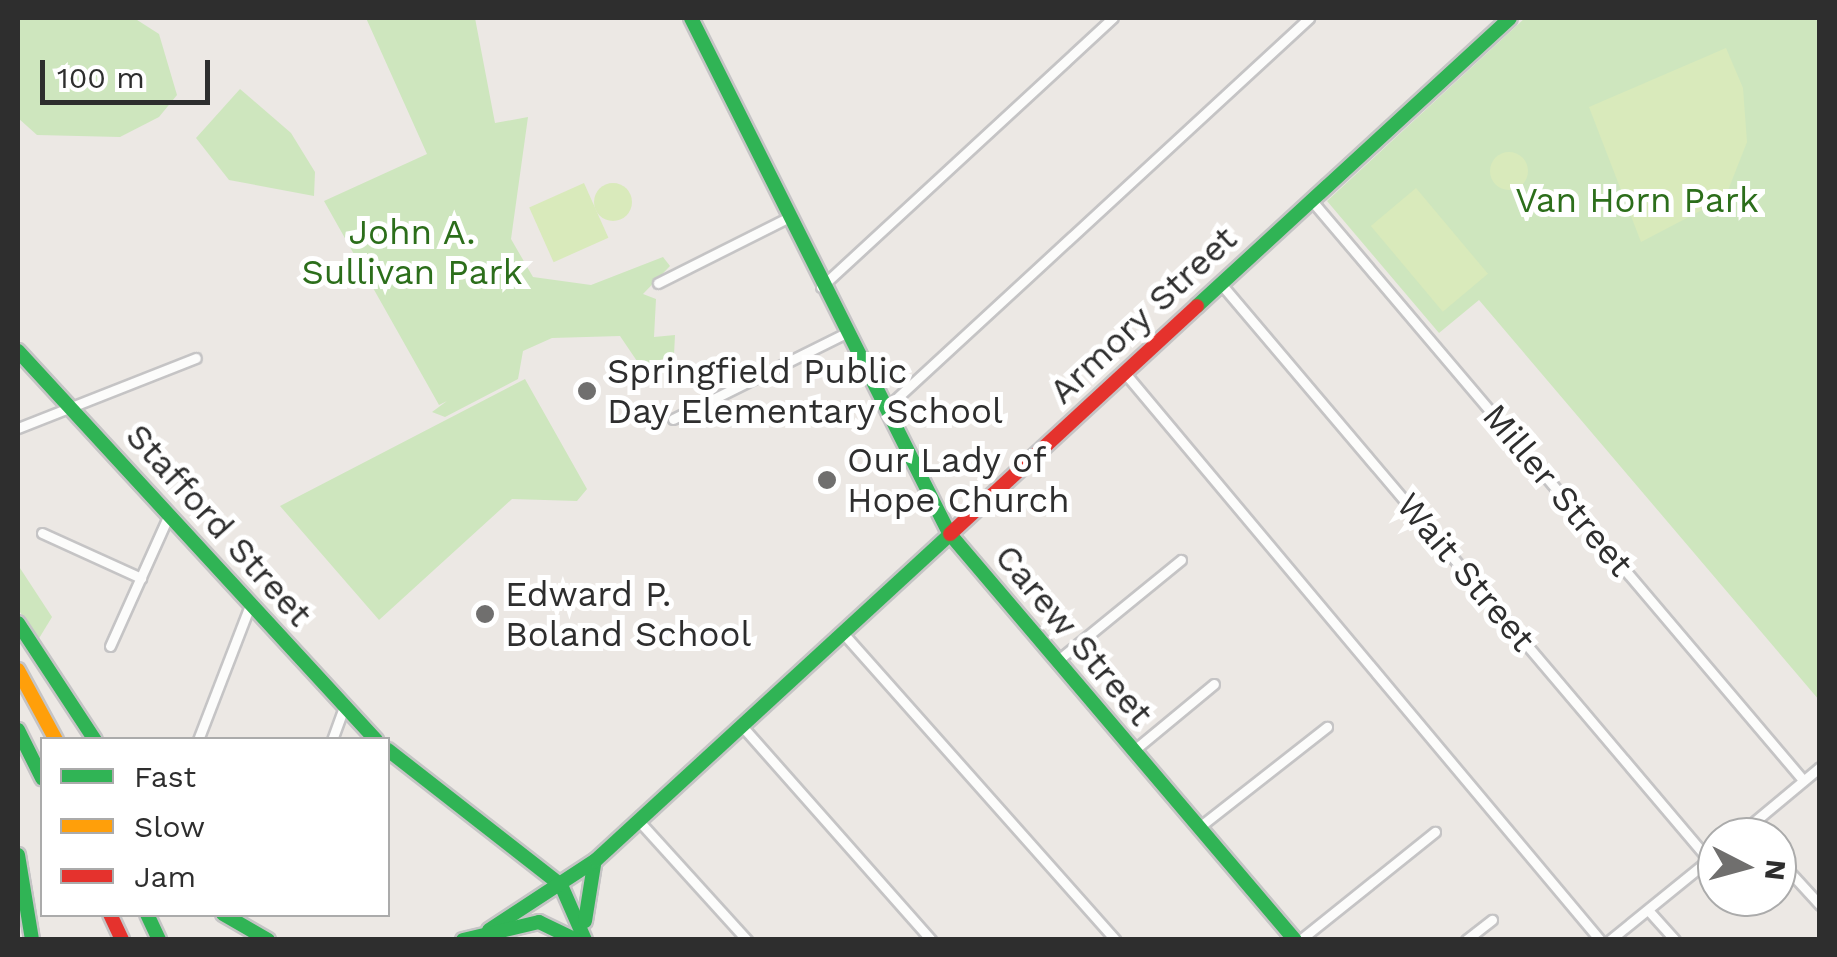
<!DOCTYPE html>
<html>
<head>
<meta charset="utf-8">
<style>
  body { margin:0 }
  #map { position:relative; width:1837px; height:957px; overflow:hidden; background:#ece8e4; font-family:"Work Sans",sans-serif }
  div>[style] { position:absolute }
  .green>* { inset:0; background:#cee6be }
  .pitch>* { inset:0; background:#d9eabb; transform-origin:0 0 }
  .round { border-radius:50% }
  .roads { filter:drop-shadow(2px 0 #c5c4c5) drop-shadow(-2px 0 #c5c4c5) drop-shadow(0 2px #c5c4c5) drop-shadow(0 -2px #c5c4c5) }
  .street>* { height:9px; margin:-4.5px; padding:0 4.5px; transform-origin:4.5px; border-radius:4.5px; background:#fcfcfb }
  .fast>* { height:14px; margin:-7px; padding:0 7px; transform-origin:7px; border-radius:7px; background:#30b455 }
  .slow>* { height:14px; margin:-7px; padding:0 7px; transform-origin:7px; border-radius:7px; background:#ff9f0a }
  .jam>* { height:14px; margin:-7px; padding:0 7px; transform-origin:7px; border-radius:7px; background:#e5322d }
  .dots>* { width:28px; height:28px; translate:-50% -50%; box-sizing:border-box; border:5px solid #fff; border-radius:50% }
  span { translate:-50% -50%; white-space:nowrap; text-align:center; line-height:1.15; -webkit-text-stroke:10px #fff; paint-order:stroke }
  .park-label { font-size:35px; color:#2c6e1b }
  .street-label { font-size:35px; color:#2e2e2e }
  .poi-label { font-size:35px; color:#2e2e2e }
  .left { translate:0 -50%; text-align:left }
  .frame { position:absolute; inset:0; border:20px solid #2e2e2e; pointer-events:none }
  .legend { position:absolute; left:40px; top:737px; width:350px; height:180px; box-sizing:border-box; background:#fff; border:2px solid #ababab; margin:0; padding:12px 18px; list-style:none; font-size:30px; color:#2e2e2e }
  .legend li { display:flex; align-items:center; gap:20px; height:50px }
  .legend b { width:50px; border:2px solid #ababab }
  .north { position:absolute; left:1697px; top:817px; width:100px; height:100px; box-sizing:border-box; background:#fff; border:2px solid #ababab; border-radius:50%; rotate:96deg; font-size:28px; font-weight:700; line-height:40px; text-align:center; color:#2e2e2e }
  .north::after { content:''; display:block; margin:auto; width:35px; height:45px; background:#706f6e; clip-path:polygon(50% 0,100% 100%,50% 72%,0 100%) }
  .scale { position:absolute; left:40px; top:60px; width:170px; height:45px; box-sizing:border-box; border:5px solid #2e2e2e; border-top:0; padding-left:12px; font-size:30px; line-height:35px; white-space:nowrap; color:#2e2e2e; -webkit-text-stroke:8px #fff; paint-order:stroke }
</style>
</head>
<body>
<div id="map">
  <div class="green">
    <div style="clip-path:polygon(18px 18px,134px 18px,159px 34px,177px 95px,159px 117px,120px 137px,37px 135px,18px 118px)"></div>
    <div style="clip-path:polygon(366px 18px,475px 18px,495px 123px,528px 117px,511px 239px,533px 277px,591px 285px,663px 257px,670px 266px,643px 294px,656px 299px,654px 337px,675px 335px,674px 355px,641px 367px,620px 336px,552px 338px,523px 351px,518px 379px,445px 417px,432px 412px,447px 401px,439px 405px,324px 201px,427px 154px)"></div>
    <div style="clip-path:polygon(1525px 18px,1819px 18px,1819px 700px,1479px 300px,1439px 333px,1327px 201px)"></div>
    <div style="clip-path:polygon(240px 89px,291px 133px,315px 172px,314px 196px,229px 180px,196px 138px)"></div>
    <div style="clip-path:polygon(525px 379px,587px 489px,577px 501px,512px 499px,379px 620px,280px 506px)"></div>
    <div style="clip-path:polygon(18px 565px,52px 617px,38px 640px,18px 609px)"></div>
  </div>
  <div class="pitch">
    <div style="clip-path:polygon(1726px 48px,1743px 88px,1747px 142px,1725px 198px,1641px 242px,1589px 107px)"></div>
    <div class="round" style="left:1490px;top:152px;width:38px;height:38px"></div>
    <div class="round" style="left:594px;top:183px;width:38px;height:38px"></div>
    <div style="left:584px;top:183px;width:60px;height:60px;rotate:66deg"></div>
    <div style="left:1416px;top:188px;width:112px;height:59px;rotate:50deg"></div>
  </div>
  <div class="roads">
    <div class="street">
      <div style="left:1312px;top:201px;width:759px;rotate:49.7deg"></div>
      <div style="left:658px;top:283px;width:142px;rotate:-26.7deg"></div>
      <div style="left:1221px;top:284px;width:755px;rotate:49.73deg"></div>
      <div style="left:821px;top:287px;width:397px;rotate:-42.7deg"></div>
      <div style="left:1124px;top:372px;width:741px;rotate:50.04deg"></div>
      <div style="left:885px;top:409px;width:577px;rotate:-42.68deg"></div>
      <div style="left:673px;top:419px;width:191px;rotate:-26.4deg"></div>
      <div style="left:18px;top:428px;width:191px;rotate:-21.5deg"></div>
      <div style="left:42px;top:533px;width:109px;rotate:24.4deg"></div>
      <div style="left:842px;top:632px;width:412px;rotate:48.4deg"></div>
      <div style="left:110px;top:646px;width:144px;rotate:-65.8deg"></div>
      <div style="left:1057px;top:661px;width:160px;rotate:-39.2deg"></div>
      <div style="left:741px;top:725px;width:287px;rotate:48.5deg"></div>
      <div style="left:198px;top:740px;width:147px;rotate:-68.9deg"></div>
      <div style="left:332px;top:740px;width:35px;rotate:-70deg"></div>
      <div style="left:1133px;top:751px;width:105px;rotate:-39.6deg"></div>
      <div style="left:639px;top:821px;width:161px;rotate:47.8deg"></div>
      <div style="left:1198px;top:828px;width:164px;rotate:-38.1deg"></div>
      <div style="left:1736px;top:837px;width:109px;rotate:-39.8deg"></div>
      <div style="left:1777px;top:858px;width:64px;rotate:47.5deg"></div>
      <div style="left:1648px;top:910px;width:40px;rotate:48deg"></div>
      <div style="left:1300px;top:940px;width:173px;rotate:-38.7deg"></div>
      <div style="left:1466px;top:940px;width:33px;rotate:-38deg"></div>
      <div style="left:1610px;top:940px;width:138px;rotate:-39.1deg"></div>
    </div>
    <div class="fast">
      <div style="left:691px;top:18px;width:576px;rotate:63.39deg"></div>
      <div style="left:949px;top:533px;width:534px;rotate:49.63deg"></div>
      <div style="left:1197px;top:306px;width:425px;rotate:-42.6deg"></div>
      <div style="left:18px;top:351px;width:529px;rotate:47.38deg"></div>
      <div style="left:18px;top:623px;width:140px;rotate:56.7deg"></div>
      <div style="left:18px;top:730px;width:54px;rotate:63.4deg"></div>
      <div style="left:388px;top:750px;width:219px;rotate:38deg"></div>
      <div style="left:561px;top:885px;width:60px;rotate:66.4deg"></div>
      <div style="left:18px;top:855px;width:86px;rotate:80.6deg"></div>
      <div style="left:147px;top:914px;width:29px;rotate:65deg"></div>
      <div style="left:223px;top:914px;width:52px;rotate:30deg"></div>
      <div style="left:585px;top:921px;width:57px;rotate:-80.9deg"></div>
      <div style="left:489px;top:930px;width:128px;rotate:-33.2deg"></div>
      <div style="left:596px;top:860px;width:481px;rotate:-42.6deg"></div>
      <div style="left:463px;top:940px;width:78px;rotate:-13.3deg"></div>
      <div style="left:539px;top:922px;width:41px;rotate:25.9deg"></div>
    </div>
    <div class="slow">
      <div style="left:18px;top:670px;width:80px;rotate:61.5deg"></div>
    </div>
    <div class="jam">
      <div style="left:950px;top:534px;width:336px;rotate:-42.7deg"></div>
      <div style="left:110px;top:914px;width:29px;rotate:65deg"></div>
    </div>
  </div>
  <div class="dots">
    <div style="left:587px;top:391px;background:#706f6e"></div>
    <div style="left:827px;top:480px;background:#706f6e"></div>
    <div style="left:485px;top:614px;background:#706f6e"></div>
  </div>
  <div class="park-label">
    <span style="left:1637px;top:200px">Van Horn Park</span>
    <span style="left:412px;top:252px">John A.<br>Sullivan Park</span>
  </div>
  <div class="street-label">
    <span style="left:1143px;top:315px;rotate:-43deg">Armory Street</span>
    <span style="left:1558px;top:490px;rotate:50deg">Miller Street</span>
    <span style="left:219px;top:525px;rotate:48deg">Stafford Street</span>
    <span style="left:1466px;top:572px;rotate:50deg">Wait Street</span>
    <span style="left:1074px;top:635px;rotate:50deg">Carew Street</span>
  </div>
  <div class="poi-label">
    <span class="left" style="left:607px;top:391px">Springfield Public<br>Day Elementary School</span>
    <span class="left" style="left:847px;top:480px">Our Lady of<br>Hope Church</span>
    <span class="left" style="left:505px;top:614px">Edward P.<br>Boland School</span>
  </div>
  <div class="frame"></div>
  <ul class="legend">
  <li><b style="height:12px;background:#30b455"></b>Fast</li>
  <li><b style="height:12px;background:#ff9f0a"></b>Slow</li>
  <li><b style="height:12px;background:#e5322d"></b>Jam</li>
  </ul>
  <div class="north">N</div>
  <div class="scale">100 m</div>
</div>
</body>
</html>
